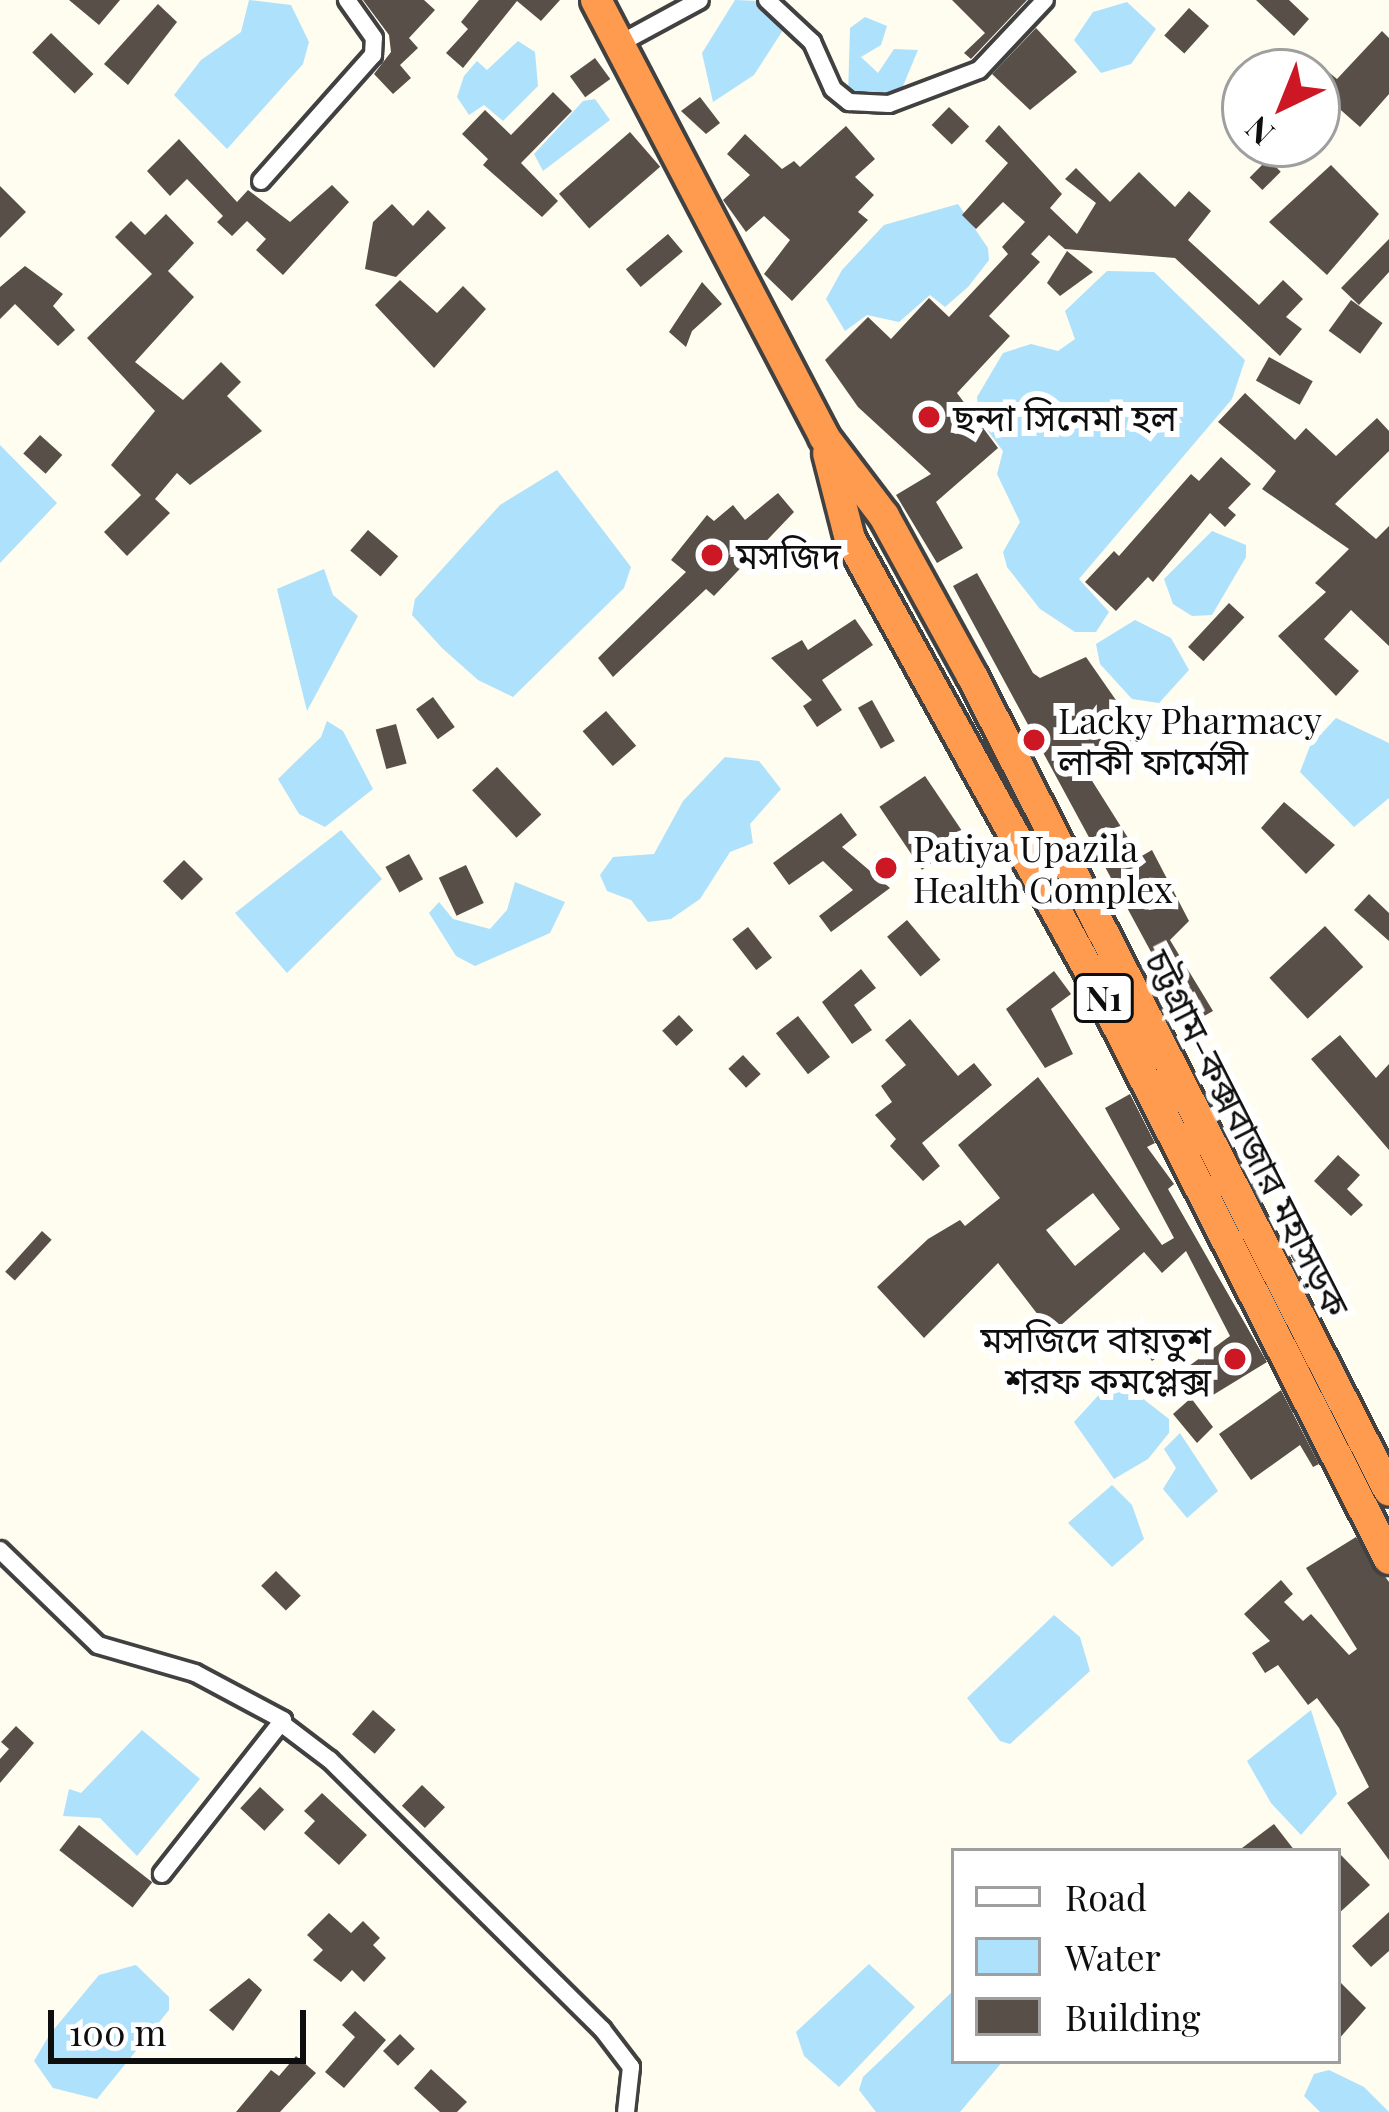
<!DOCTYPE html>
<html>
<head>
<meta charset="utf-8">
<style>
  body { margin:0 }
  #map { position:relative; width:1389px; height:2112px; overflow:hidden; background:#fffcf0; font-family:"Playfair Display","Noto Sans Bengali",serif }
  div>[style] { position:absolute }
  .water>* { inset:0; background:#aee1fc }
  .building>* { inset:0; background:#584f49; transform-origin:0 0 }
  .roads { filter:drop-shadow(3px 0 #414141) drop-shadow(-3px 0 #414141) drop-shadow(0 3px #414141) drop-shadow(0 -3px #414141) }
  .street>* { height:16px; margin:-8px; padding:0 8px; transform-origin:8px; border-radius:8px; background:#fff }
  .highway>* { height:30px; margin:-15px; padding:0 15px; transform-origin:15px; border-radius:15px; background:#ff9b4e }
  .dots>* { width:33px; height:33px; translate:-50% -50%; box-sizing:border-box; border:6px solid #fff; border-radius:50% }
  span { translate:-50% -50%; white-space:nowrap; text-align:center; line-height:1.15; -webkit-text-stroke:12px #fff; paint-order:stroke }
  .shield-label span { padding:3px 9px; background:#fff; border:3px solid; border-radius:9px; -webkit-text-stroke-width:0 }
  .shield-label { font-size:33px; color:#0e0e0e; font-weight:700 }
  .poi-label { font-size:36px; color:#0e0e0e }
  .left { translate:0 -50%; text-align:left }
  .right { translate:-100% -50%; text-align:right }
  .street-label { font-size:36px; color:#0e0e0e }
  .legend { position:absolute; left:951px; top:1848px; width:390px; height:216px; box-sizing:border-box; background:#fff; border:3px solid #9f9f9f; margin:0; padding:15px 21px; list-style:none; font-size:36px; color:#0e0e0e }
  .legend li { display:flex; align-items:center; gap:24px; height:60px }
  .legend b { width:60px; border:3px solid #9f9f9f }
  .north { position:absolute; left:1221px; top:48px; width:120px; height:120px; box-sizing:border-box; background:#fff; border:3px solid #9f9f9f; border-radius:50%; rotate:223deg; font-size:33px; font-weight:700; line-height:48px; text-align:center; color:#0e0e0e }
  .north::after { content:''; display:block; margin:auto; width:42px; height:54px; background:#cd1724; clip-path:polygon(50% 0,100% 100%,50% 72%,0 100%) }
  .scale { position:absolute; left:48px; top:2010px; width:258px; height:54px; box-sizing:border-box; border:6px solid #0e0e0e; border-top:0; padding-left:15px; font-size:36px; line-height:42px; white-space:nowrap; color:#0e0e0e; -webkit-text-stroke:9px #fff; paint-order:stroke }
</style>
</head>
<body>
<div id="map">
  <div class="water">
    <div style="clip-path:polygon(249px 0,291px 5px,309px 42px,303px 64px,227px 149px,174px 95px,201px 60px,241px 32px)"></div>
    <div style="clip-path:polygon(735px 0,759px 1px,785px 27px,754px 75px,713px 102px,702px 53px)"></div>
    <div style="clip-path:polygon(1127px 2px,1156px 29px,1131px 64px,1101px 73px,1074px 40px,1093px 12px)"></div>
    <div style="clip-path:polygon(865px 17px,887px 26px,881px 45px,861px 57px,878px 73px,894px 49px,918px 50px,900px 93px,848px 96px,850px 28px)"></div>
    <div style="clip-path:polygon(518px 41px,535px 52px,538px 86px,503px 121px,484px 105px,469px 115px,457px 97px,464px 76px,477px 61px,487px 70px)"></div>
    <div style="clip-path:polygon(595px 99px,610px 120px,543px 171px,534px 154px,583px 101px)"></div>
    <div style="clip-path:polygon(958px 204px,988px 248px,989px 260px,968px 287px,945px 307px,930px 295px,899px 322px,867px 315px,845px 331px,826px 299px,842px 270px,884px 225px)"></div>
    <div style="clip-path:polygon(1107px 271px,1154px 272px,1245px 360px,1232px 399px,1079px 579px,1109px 612px,1096px 632px,1075px 632px,1040px 609px,1007px 567px,1003px 552px,1020px 522px,997px 474px,1003px 451px,979px 419px,977px 397px,1003px 353px,1031px 344px,1058px 351px,1075px 339px,1065px 311px)"></div>
    <div style="clip-path:polygon(0 445px,57px 503px,0 563px)"></div>
    <div style="clip-path:polygon(557px 470px,631px 567px,624px 588px,513px 697px,478px 680px,442px 648px,412px 615px,415px 599px,500px 505px)"></div>
    <div style="clip-path:polygon(1212px 531px,1246px 545px,1246px 557px,1212px 615px,1192px 616px,1173px 604px,1164px 579px)"></div>
    <div style="clip-path:polygon(324px 569px,333px 595px,358px 616px,307px 711px,277px 589px)"></div>
    <div style="clip-path:polygon(1135px 620px,1171px 638px,1189px 670px,1159px 703px,1132px 699px,1100px 664px,1096px 644px)"></div>
    <div style="clip-path:polygon(1336px 718px,1389px 743px,1389px 798px,1354px 827px,1300px 772px,1310px 746px)"></div>
    <div style="clip-path:polygon(327px 721px,343px 731px,373px 789px,325px 827px,299px 814px,278px 779px,321px 737px)"></div>
    <div style="clip-path:polygon(725px 757px,759px 761px,781px 789px,750px 824px,753px 843px,730px 852px,700px 899px,671px 919px,648px 922px,631px 900px,607px 891px,600px 875px,613px 857px,654px 854px,683px 801px)"></div>
    <div style="clip-path:polygon(341px 830px,382px 879px,287px 973px,235px 913px)"></div>
    <div style="clip-path:polygon(515px 882px,565px 902px,550px 933px,475px 966px,456px 956px,429px 913px,439px 902px,453px 919px,490px 929px,507px 910px)"></div>
    <div style="clip-path:polygon(1115px 1377px,1169px 1419px,1169px 1433px,1148px 1459px,1114px 1479px,1074px 1422px)"></div>
    <div style="clip-path:polygon(1180px 1433px,1218px 1491px,1187px 1518px,1163px 1489px,1176px 1468px,1164px 1449px)"></div>
    <div style="clip-path:polygon(1112px 1485px,1132px 1505px,1144px 1539px,1112px 1567px,1068px 1523px)"></div>
    <div style="clip-path:polygon(1054px 1615px,1080px 1637px,1090px 1671px,1010px 1744px,1000px 1741px,967px 1698px)"></div>
    <div style="clip-path:polygon(1311px 1710px,1337px 1794px,1301px 1835px,1271px 1803px,1247px 1761px)"></div>
    <div style="clip-path:polygon(142px 1730px,200px 1779px,137px 1856px,100px 1818px,63px 1816px,69px 1789px,81px 1793px)"></div>
    <div style="clip-path:polygon(869px 1964px,915px 2007px,839px 2087px,804px 2056px,796px 2032px)"></div>
    <div style="clip-path:polygon(136px 1965px,169px 1997px,169px 2010px,97px 2099px,53px 2088px,34px 2061px,50px 2034px,99px 1975px)"></div>
    <div style="clip-path:polygon(954px 1990px,954px 2061px,1003px 2061px,960px 2112px,876px 2112px,859px 2090px,863px 2077px)"></div>
    <div style="clip-path:polygon(1329px 2070px,1364px 2087px,1389px 2112px,1320px 2112px,1304px 2096px,1314px 2074px)"></div>
  </div>
  <div class="building">
    <div style="clip-path:polygon(69px 0,120px 0,99px 25px)"></div>
    <div style="clip-path:polygon(363px 0,424px 0,435px 10px,409px 38px,418px 48px,400px 65px,411px 78px,393px 94px,374px 74px,391px 52px,389px 35px)"></div>
    <div style="clip-path:polygon(479px 0,560px 0,541px 21px,517px 1px,463px 68px,446px 53px,468px 29px,461px 22px)"></div>
    <div style="clip-path:polygon(952px 0,1027px 0,971px 59px,964px 53px,985px 33px)"></div>
    <div style="clip-path:polygon(1256px 0,1289px 0,1309px 19px,1294px 36px)"></div>
    <div style="clip-path:polygon(158px 4px,177px 22px,128px 85px,104px 64px)"></div>
    <div style="left:1189px;top:8px;width:27px;height:37px;rotate:42deg"></div>
    <div style="clip-path:polygon(1036px 28px,1077px 72px,1030px 110px,992px 74px)"></div>
    <div style="clip-path:polygon(1382px 31px,1389px 38px,1389px 94px,1360px 127px,1317px 89px,1317px 80px,1326px 70px,1337px 79px)"></div>
    <div style="left:51px;top:33px;width:59px;height:27px;rotate:44deg"></div>
    <div style="left:595px;top:58px;width:26px;height:31px;rotate:54deg"></div>
    <div style="clip-path:polygon(553px 92px,572px 111px,521px 163px,558px 201px,542px 217px,483px 165px,488px 159px,462px 134px,485px 110px,511px 135px)"></div>
    <div style="clip-path:polygon(700px 97px,720px 123px,706px 134px,681px 111px)"></div>
    <div style="left:949px;top:107px;width:28px;height:25px;rotate:44deg"></div>
    <div style="clip-path:polygon(999px 125px,1062px 194px,1050px 208px,1077px 234px,1096px 203px,1065px 179px,1076px 168px,1110px 202px,1139px 172px,1175px 207px,1189px 191px,1211px 211px,1188px 240px,1259px 305px,1283px 280px,1303px 299px,1286px 317px,1302px 329px,1280px 356px,1175px 258px,1065px 249px,1049px 235px,1031px 254px,1040px 262px,989px 316px,1010px 336px,957px 393px,998px 448px,936px 502px,963px 548px,937px 563px,896px 495px,931px 474px,858px 407px,825px 360px,868px 317px,891px 339px,929px 298px,949px 317px,1008px 254px,1002px 247px,1025px 222px,1003px 202px,976px 229px,962px 215px,1008px 163px,985px 141px)"></div>
    <div style="clip-path:polygon(846px 126px,875px 159px,855px 177px,874px 195px,858px 212px,868px 220px,792px 301px,764px 274px,790px 240px,764px 216px,746px 232px,723px 200px,750px 175px,727px 154px,745px 134px,782px 169px,794px 161px,800px 167px)"></div>
    <div style="left:630px;top:132px;width:46px;height:94px;rotate:49deg"></div>
    <div style="clip-path:polygon(179px 139px,237px 202px,248px 190px,290px 222px,332px 185px,349px 202px,283px 275px,256px 250px,266px 239px,247px 221px,232px 236px,217px 222px,223px 216px,187px 179px,170px 196px,147px 171px)"></div>
    <div style="left:1268px;top:159px;width:18px;height:26px;rotate:45deg"></div>
    <div style="clip-path:polygon(1331px 165px,1379px 214px,1327px 275px,1269px 222px)"></div>
    <div style="clip-path:polygon(0 186px,26px 212px,0 238px)"></div>
    <div style="clip-path:polygon(392px 204px,413px 226px,428px 210px,446px 228px,396px 277px,365px 269px,373px 222px)"></div>
    <div style="clip-path:polygon(166px 214px,194px 243px,168px 271px,194px 297px,135px 362px,183px 400px,221px 362px,241px 382px,227px 396px,262px 431px,190px 485px,177px 473px,155px 499px,170px 513px,127px 556px,104px 532px,141px 495px,111px 465px,155px 411px,87px 338px,152px 274px,115px 237px,131px 221px,145px 235px)"></div>
    <div style="left:668px;top:234px;width:23px;height:55px;rotate:50deg"></div>
    <div style="clip-path:polygon(1389px 239px,1389px 272px,1359px 305px,1341px 288px)"></div>
    <div style="clip-path:polygon(1067px 251px,1093px 272px,1060px 296px,1047px 283px)"></div>
    <div style="clip-path:polygon(25px 266px,63px 294px,53px 306px,75px 330px,58px 346px,15px 304px,0 319px,0 287px)"></div>
    <div style="clip-path:polygon(400px 280px,437px 313px,463px 286px,486px 309px,434px 368px,375px 305px)"></div>
    <div style="clip-path:polygon(702px 282px,722px 304px,692px 331px,686px 347px,669px 332px)"></div>
    <div style="left:1351px;top:300px;width:39px;height:38px;rotate:36deg"></div>
    <div style="left:1269px;top:357px;width:50px;height:27px;rotate:29deg"></div>
    <div style="clip-path:polygon(1245px 393px,1295px 440px,1306px 428px,1336px 456px,1377px 418px,1389px 431px,1389px 451px,1335px 504px,1376px 539px,1389px 526px,1389px 646px,1351px 610px,1324px 639px,1359px 671px,1336px 696px,1278px 636px,1326px 592px,1315px 583px,1349px 549px,1262px 489px,1276px 471px,1218px 422px)"></div>
    <div style="left:40px;top:435px;width:30px;height:25px;rotate:42deg"></div>
    <div style="clip-path:polygon(1221px 457px,1251px 484px,1228px 508px,1236px 515px,1225px 527px,1210px 513px,1153px 582px,1148px 577px,1116px 611px,1085px 582px,1114px 551px,1119px 556px,1191px 474px,1199px 481px)"></div>
    <div style="clip-path:polygon(778px 493px,794px 512px,714px 596px,706px 589px,613px 677px,598px 658px,686px 572px,671px 560px,707px 515px,714px 521px,733px 505px,745px 520px)"></div>
    <div style="left:368px;top:530px;width:40px;height:27px;rotate:41deg"></div>
    <div style="clip-path:polygon(977px 573px,1033px 673px,1040px 678px,1086px 657px,1143px 739px,1084px 768px,1140px 857px,1152px 850px,1189px 921px,1170px 940px,1213px 1011px,1190px 1024px,953px 586px)"></div>
    <div style="left:1229px;top:603px;width:21px;height:60px;rotate:43deg"></div>
    <div style="clip-path:polygon(855px 619px,873px 645px,822px 680px,842px 710px,817px 727px,803px 706px,812px 700px,771px 658px,802px 640px,808px 650px)"></div>
    <div style="left:433px;top:697px;width:37px;height:21px;rotate:54deg"></div>
    <div style="left:872px;top:700px;width:47px;height:16px;rotate:61deg"></div>
    <div style="left:606px;top:711px;width:46px;height:31px;rotate:49deg"></div>
    <div style="left:396px;top:724px;width:41px;height:21px;rotate:75deg"></div>
    <div style="left:497px;top:767px;width:65px;height:34px;rotate:47deg"></div>
    <div style="left:925px;top:776px;width:76px;height:55px;rotate:56deg"></div>
    <div style="clip-path:polygon(1284px 802px,1335px 845px,1306px 874px,1261px 828px)"></div>
    <div style="clip-path:polygon(841px 813px,857px 835px,842px 847px,890px 888px,831px 932px,819px 916px,853px 890px,823px 861px,789px 885px,773px 863px)"></div>
    <div style="left:409px;top:854px;width:29px;height:27px;rotate:61deg"></div>
    <div style="left:184px;top:860px;width:27px;height:30px;rotate:45deg"></div>
    <div style="left:466px;top:865px;width:42px;height:30px;rotate:65deg"></div>
    <div style="clip-path:polygon(1369px 894px,1389px 913px,1389px 941px,1354px 910px)"></div>
    <div style="left:907px;top:920px;width:52px;height:26px;rotate:50deg"></div>
    <div style="left:1325px;top:926px;width:56px;height:76px;rotate:47deg"></div>
    <div style="left:748px;top:927px;width:39px;height:20px;rotate:52deg"></div>
    <div style="clip-path:polygon(861px 969px,876px 988px,854px 1005px,872px 1030px,852px 1044px,822px 1002px)"></div>
    <div style="clip-path:polygon(1054px 971px,1071px 994px,1051px 1009px,1073px 1054px,1045px 1068px,1006px 1009px)"></div>
    <div style="left:679px;top:1015px;width:21px;height:23px;rotate:47deg"></div>
    <div style="left:798px;top:1016px;width:52px;height:28px;rotate:52deg"></div>
    <div style="clip-path:polygon(910px 1019px,958px 1076px,974px 1063px,992px 1085px,922px 1143px,940px 1166px,923px 1181px,890px 1146px,896px 1139px,875px 1115px,892px 1102px,881px 1086px,906px 1065px,885px 1040px)"></div>
    <div style="clip-path:polygon(1340px 1035px,1376px 1078px,1389px 1064px,1389px 1150px,1311px 1059px)"></div>
    <div style="left:743px;top:1055px;width:26px;height:20px;rotate:47deg"></div>
    <div style="clip-path:polygon(evenodd,1038px 1077px,1162px 1245px,1174px 1238px,1105px 1108px,1130px 1094px,1155px 1143px,1147px 1147px,1174px 1184px,1168px 1189px,1267px 1362px,1213px 1395px,1189px 1366px,1230px 1336px,1186px 1251px,1162px 1273px,1144px 1252px,1052px 1333px,998px 1263px,924px 1338px,877px 1287px,928px 1239px,960px 1220px,965px 1226px,1000px 1198px,958px 1145px,1038px 1077px,1093px 1193px,1120px 1229px,1075px 1266px,1046px 1230px,1093px 1193px)"></div>
    <div style="clip-path:polygon(1338px 1155px,1360px 1175px,1347px 1189px,1363px 1205px,1351px 1216px,1314px 1181px)"></div>
    <div style="left:42px;top:1231px;width:13px;height:55px;rotate:42deg"></div>
    <div style="clip-path:polygon(1306px 1239px,1322px 1257px,1301px 1275px,1290px 1254px)"></div>
    <div style="left:1149px;top:1329px;width:28px;height:16px;rotate:55deg"></div>
    <div style="clip-path:polygon(1281px 1390px,1319px 1464px,1313px 1467px,1300px 1445px,1251px 1480px,1219px 1434px)"></div>
    <div style="clip-path:polygon(1191px 1398px,1213px 1427px,1197px 1443px,1173px 1414px)"></div>
    <div style="clip-path:polygon(1356px 1537px,1389px 1582px,1389px 1860px,1347px 1803px,1369px 1787px,1339px 1728px,1317px 1698px,1308px 1705px,1278px 1665px,1265px 1673px,1252px 1653px,1270px 1641px,1244px 1614px,1281px 1580px,1293px 1594px,1284px 1602px,1303px 1621px,1311px 1614px,1349px 1655px,1357px 1649px,1306px 1568px)"></div>
    <div style="left:276px;top:1571px;width:35px;height:21px;rotate:45deg"></div>
    <div style="left:373px;top:1710px;width:30px;height:32px;rotate:41deg"></div>
    <div style="clip-path:polygon(16px 1726px,34px 1743px,0 1783px,0 1759px,9px 1749px,1px 1742px)"></div>
    <div style="left:422px;top:1785px;width:32px;height:29px;rotate:44deg"></div>
    <div style="left:260px;top:1787px;width:33px;height:29px;rotate:43deg"></div>
    <div style="clip-path:polygon(322px 1793px,367px 1835px,339px 1865px,304px 1833px,315px 1821px,304px 1811px)"></div>
    <div style="clip-path:polygon(1274px 1824px,1295px 1851px,1238px 1851px)"></div>
    <div style="left:79px;top:1825px;width:93px;height:32px;rotate:38deg"></div>
    <div style="clip-path:polygon(1338px 1852px,1370px 1885px,1338px 1914px)"></div>
    <div style="clip-path:polygon(1389px 1912px,1389px 1951px,1371px 1967px,1352px 1946px)"></div>
    <div style="clip-path:polygon(329px 1913px,351px 1933px,363px 1921px,380px 1938px,373px 1945px,386px 1958px,364px 1982px,352px 1970px,341px 1982px,313px 1960px,323px 1950px,307px 1935px)"></div>
    <div style="clip-path:polygon(249px 1978px,262px 1990px,233px 2031px,209px 2010px)"></div>
    <div style="clip-path:polygon(1338px 1980px,1366px 2008px,1338px 2040px)"></div>
    <div style="clip-path:polygon(355px 2011px,386px 2040px,344px 2088px,325px 2072px,355px 2037px,342px 2025px)"></div>
    <div style="left:400px;top:2034px;width:21px;height:24px;rotate:45deg"></div>
    <div style="clip-path:polygon(296px 2056px,316px 2073px,280px 2112px,236px 2112px,271px 2070px,279px 2076px)"></div>
    <div style="clip-path:polygon(431px 2069px,467px 2102px,457px 2112px,440px 2112px,414px 2088px)"></div>
  </div>
  <div class="roads">
    <div class="street">
      <div style="left:767px;top:0;width:62px;rotate:43deg"></div>
      <div style="left:812px;top:42px;width:51px;rotate:65.9deg"></div>
      <div style="left:833px;top:89px;width:21px;rotate:39deg"></div>
      <div style="left:849px;top:102px;width:40px;rotate:2.9deg"></div>
      <div style="left:889px;top:104px;width:96px;rotate:-20.7deg"></div>
      <div style="left:979px;top:70px;width:96px;rotate:-46.7deg"></div>
      <div style="left:619px;top:44px;width:92px;rotate:-28.5deg"></div>
      <div style="left:261px;top:181px;width:169px;rotate:-48.4deg"></div>
      <div style="left:373px;top:55px;width:17px;rotate:-87deg"></div>
      <div style="left:374px;top:38px;width:47px;rotate:-125.4deg"></div>
      <div style="left:0;top:1550px;width:136px;rotate:44.1deg"></div>
      <div style="left:98px;top:1645px;width:101px;rotate:16.1deg"></div>
      <div style="left:195px;top:1673px;width:100px;rotate:28.1deg"></div>
      <div style="left:283px;top:1720px;width:196px;rotate:128.2deg"></div>
      <div style="left:285px;top:1726px;width:56px;rotate:37.1deg"></div>
      <div style="left:330px;top:1760px;width:383px;rotate:44.7deg"></div>
      <div style="left:602px;top:2029px;width:48px;rotate:52.7deg"></div>
      <div style="left:631px;top:2067px;width:45px;rotate:96.3deg"></div>
    </div>
    <div class="highway">
      <div style="left:596px;top:0;width:493px;rotate:62.4deg"></div>
      <div style="left:824px;top:437px;width:99px;rotate:52.8deg"></div>
      <div style="left:884px;top:516px;width:183px;rotate:61.2deg"></div>
      <div style="left:972px;top:676px;width:915px;rotate:62.9deg"></div>
      <div style="left:828px;top:453px;width:89px;rotate:75.7deg"></div>
      <div style="left:850px;top:539px;width:493px;rotate:61deg"></div>
      <div style="left:1089px;top:970px;width:661px;rotate:63.01deg"></div>
    </div>
  </div>
  <div class="dots">
    <div style="left:929px;top:417px;background:#cd1724"></div>
    <div style="left:712px;top:555px;background:#cd1724"></div>
    <div style="left:1034px;top:740px;background:#cd1724"></div>
    <div style="left:886px;top:868px;background:#cd1724"></div>
    <div style="left:1235px;top:1359px;background:#cd1724"></div>
  </div>
  <div class="shield-label">
    <span style="left:1104px;top:998px">N1</span>
  </div>
  <div class="poi-label">
    <span class="left" style="left:953px;top:417px">ছন্দা সিনেমা হল</span>
    <span class="left" style="left:736px;top:555px">মসজিদ</span>
    <span class="left" style="left:1058px;top:740px">Lacky Pharmacy<br>লাকী ফার্মেসী</span>
    <span class="left" style="left:913px;top:868px">Patiya Upazila<br>Health Complex</span>
    <span class="right" style="left:1211px;top:1359px">মসজিদে বায়তুশ<br>শরফ কমপ্লেক্স</span>
  </div>
  <div class="street-label">
    <span style="left:1248px;top:1133px;rotate:63deg">চট্টগ্রাম-কক্সবাজার মহাসড়ক</span>
  </div>
  <ul class="legend">
  <li><b style="height:15px;background:#fff"></b>Road</li>
  <li><b style="height:33px;background:#aee1fc"></b>Water</li>
  <li><b style="height:33px;background:#584f49"></b>Building</li>
  </ul>
  <div class="north">N</div>
  <div class="scale">100 m</div>
</div>
</body>
</html>
